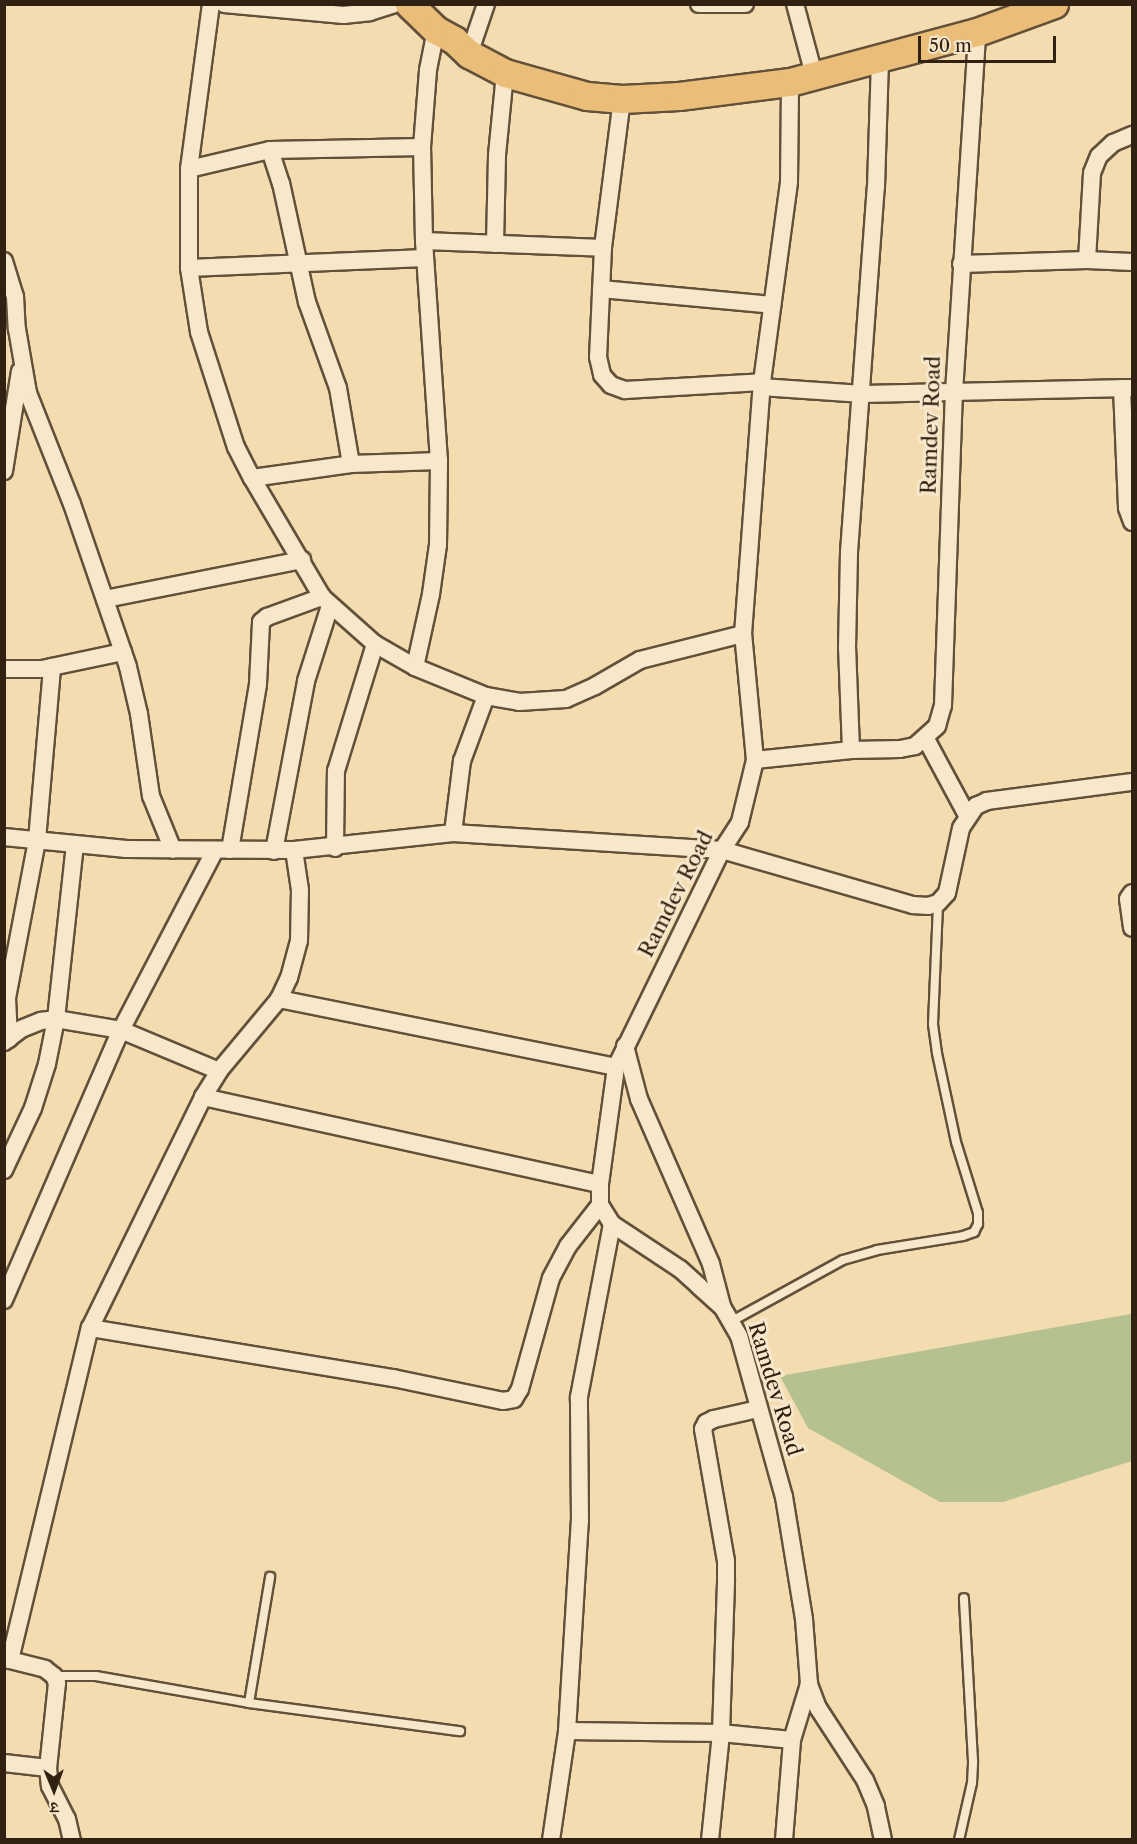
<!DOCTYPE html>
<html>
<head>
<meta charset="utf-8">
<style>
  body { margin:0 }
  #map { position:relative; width:1137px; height:1844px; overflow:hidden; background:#f3dcb0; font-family:"Libre Caslon Text","Noto Serif Devanagari",serif }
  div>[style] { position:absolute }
  .green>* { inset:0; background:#b5c290 }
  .roads { filter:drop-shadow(2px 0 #62503a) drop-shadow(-2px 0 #62503a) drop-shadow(0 2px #62503a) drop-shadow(0 -2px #62503a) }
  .lane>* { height:8px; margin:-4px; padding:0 4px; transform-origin:4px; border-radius:4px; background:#f7e8cc }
  .street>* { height:16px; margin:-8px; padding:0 8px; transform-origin:8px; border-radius:8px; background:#f7e8cc }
  .primary>* { height:27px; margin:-13.5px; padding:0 13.5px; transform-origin:13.5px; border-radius:13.5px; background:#eabe78 }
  span { translate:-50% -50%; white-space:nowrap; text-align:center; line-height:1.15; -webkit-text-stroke:6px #f7e8cc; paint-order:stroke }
  .street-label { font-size:21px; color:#312112 }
  .frame { position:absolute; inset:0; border:6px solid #312112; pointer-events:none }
  .north { position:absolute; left:24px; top:1760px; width:60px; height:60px; -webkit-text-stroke:4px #f7e8cc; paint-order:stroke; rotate:179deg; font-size:16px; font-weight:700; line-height:24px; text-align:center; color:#312112 }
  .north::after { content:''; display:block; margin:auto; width:21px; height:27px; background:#312112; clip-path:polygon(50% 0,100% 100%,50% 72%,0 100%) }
  .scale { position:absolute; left:918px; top:36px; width:138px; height:27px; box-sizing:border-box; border:3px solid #312112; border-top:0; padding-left:8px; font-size:18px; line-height:21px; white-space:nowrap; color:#312112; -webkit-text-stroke:4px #f7e8cc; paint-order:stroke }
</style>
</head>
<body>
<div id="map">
  <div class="green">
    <div style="clip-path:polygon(1131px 1314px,1132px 1461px,1003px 1502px,940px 1502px,808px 1428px,780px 1376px)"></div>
  </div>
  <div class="roads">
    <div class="lane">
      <div style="left:732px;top:1321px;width:127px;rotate:-28.8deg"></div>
      <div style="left:843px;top:1260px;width:35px;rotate:-16deg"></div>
      <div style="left:877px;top:1250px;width:87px;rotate:-9.2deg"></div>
      <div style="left:963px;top:1236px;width:12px;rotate:-20deg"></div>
      <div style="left:974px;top:1232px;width:9px;rotate:-63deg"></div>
      <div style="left:978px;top:1224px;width:11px;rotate:-90deg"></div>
      <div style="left:978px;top:1213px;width:74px;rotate:-107.2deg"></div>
      <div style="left:956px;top:1142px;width:91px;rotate:-102.1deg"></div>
      <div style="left:937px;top:1053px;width:29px;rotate:-98deg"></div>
      <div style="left:933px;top:1024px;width:121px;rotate:-87.6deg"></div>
      <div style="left:54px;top:1676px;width:42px"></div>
      <div style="left:96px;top:1676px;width:155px;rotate:10deg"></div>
      <div style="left:249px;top:1703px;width:213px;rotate:7.6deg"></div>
      <div style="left:249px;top:1703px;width:128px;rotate:-80.5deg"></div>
      <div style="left:959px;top:1840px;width:58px;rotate:-77.2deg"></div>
      <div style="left:972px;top:1783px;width:22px;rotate:-87deg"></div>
      <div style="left:973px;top:1761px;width:163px;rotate:-93.2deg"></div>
    </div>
    <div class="street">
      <div style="left:211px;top:4px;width:166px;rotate:97.6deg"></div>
      <div style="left:189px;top:169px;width:99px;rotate:90deg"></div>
      <div style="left:189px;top:268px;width:65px;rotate:81.1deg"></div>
      <div style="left:199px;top:332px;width:121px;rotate:72.2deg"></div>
      <div style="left:236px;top:447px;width:35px;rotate:63deg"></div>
      <div style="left:252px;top:478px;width:138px;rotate:59.5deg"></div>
      <div style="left:322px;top:597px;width:71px;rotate:41.6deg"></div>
      <div style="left:375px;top:644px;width:46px;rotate:29.9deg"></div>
      <div style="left:415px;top:667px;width:77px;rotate:22.2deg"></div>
      <div style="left:486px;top:696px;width:34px;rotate:10deg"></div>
      <div style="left:519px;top:702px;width:47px;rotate:-3.7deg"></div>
      <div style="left:566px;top:699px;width:32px;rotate:-24deg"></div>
      <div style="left:595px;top:686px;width:52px;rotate:-30deg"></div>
      <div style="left:640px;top:660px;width:106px;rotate:-14.2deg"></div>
      <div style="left:224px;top:4px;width:120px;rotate:5.3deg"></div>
      <div style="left:343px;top:15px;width:27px;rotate:-6deg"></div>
      <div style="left:370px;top:12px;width:25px;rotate:-18deg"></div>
      <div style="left:699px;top:4px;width:46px"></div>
      <div style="left:795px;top:4px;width:73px;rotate:75deg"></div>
      <div style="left:469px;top:54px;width:53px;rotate:-71.2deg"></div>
      <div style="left:622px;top:99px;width:150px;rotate:97.3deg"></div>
      <div style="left:603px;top:248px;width:109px;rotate:92.6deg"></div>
      <div style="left:598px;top:357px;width:18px;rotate:77deg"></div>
      <div style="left:602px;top:375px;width:13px;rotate:48deg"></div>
      <div style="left:611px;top:385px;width:15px;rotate:20deg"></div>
      <div style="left:625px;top:390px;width:137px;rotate:-3.3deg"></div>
      <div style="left:270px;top:150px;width:35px;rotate:72deg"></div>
      <div style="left:281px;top:183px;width:122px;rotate:77.7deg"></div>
      <div style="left:307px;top:302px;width:91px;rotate:70.2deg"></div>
      <div style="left:338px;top:388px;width:77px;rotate:80.3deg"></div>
      <div style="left:189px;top:169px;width:83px;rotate:-13.2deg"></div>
      <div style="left:270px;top:150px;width:152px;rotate:-1.1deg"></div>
      <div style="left:424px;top:241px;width:179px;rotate:2.2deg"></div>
      <div style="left:495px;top:244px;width:89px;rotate:-88.7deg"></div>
      <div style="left:497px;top:155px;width:82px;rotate:-84.4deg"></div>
      <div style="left:1087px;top:260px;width:87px;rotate:-86.7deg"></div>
      <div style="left:1092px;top:173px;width:18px;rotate:-68deg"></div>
      <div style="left:1099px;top:156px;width:19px;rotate:-43deg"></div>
      <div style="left:1113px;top:143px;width:21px;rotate:-23deg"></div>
      <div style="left:4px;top:261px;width:37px;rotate:73deg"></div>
      <div style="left:15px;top:296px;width:33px;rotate:87deg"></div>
      <div style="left:17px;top:329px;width:65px;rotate:80.2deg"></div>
      <div style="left:28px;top:393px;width:119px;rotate:68.4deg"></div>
      <div style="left:72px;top:504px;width:172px;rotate:71deg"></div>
      <div style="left:128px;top:667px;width:48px;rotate:76.8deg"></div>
      <div style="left:139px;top:714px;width:83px;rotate:81.7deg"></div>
      <div style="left:151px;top:796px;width:58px;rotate:67.8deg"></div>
      <div style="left:961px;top:264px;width:126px;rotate:-1.8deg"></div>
      <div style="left:1087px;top:260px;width:45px;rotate:2.5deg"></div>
      <div style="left:189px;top:268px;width:236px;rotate:-2.4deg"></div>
      <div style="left:601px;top:289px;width:172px;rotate:5.3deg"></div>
      <div style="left:761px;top:387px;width:102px;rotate:3.9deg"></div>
      <div style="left:863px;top:394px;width:269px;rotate:-1.3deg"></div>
      <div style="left:1122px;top:388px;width:120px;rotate:87.6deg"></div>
      <div style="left:1127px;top:508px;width:15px;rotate:70deg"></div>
      <div style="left:4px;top:471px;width:101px;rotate:-80.9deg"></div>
      <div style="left:252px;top:478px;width:100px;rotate:-8deg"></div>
      <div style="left:351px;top:464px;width:88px;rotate:-2deg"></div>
      <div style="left:105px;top:599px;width:201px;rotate:-11.2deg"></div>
      <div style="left:415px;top:667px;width:75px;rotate:-77.6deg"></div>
      <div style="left:431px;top:594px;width:49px;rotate:-81.9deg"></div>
      <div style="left:438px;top:545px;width:84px;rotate:-89.3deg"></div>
      <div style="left:439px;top:461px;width:221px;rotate:-93.9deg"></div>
      <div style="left:424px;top:241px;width:94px;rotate:-91.2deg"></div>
      <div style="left:422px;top:147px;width:77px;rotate:-85.5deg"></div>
      <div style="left:428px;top:70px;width:41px;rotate:-78.7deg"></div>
      <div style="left:4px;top:669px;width:38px"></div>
      <div style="left:42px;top:669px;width:83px;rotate:-11.9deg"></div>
      <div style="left:926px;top:739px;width:86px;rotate:61.7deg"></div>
      <div style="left:851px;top:750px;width:102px;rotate:-92.2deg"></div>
      <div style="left:847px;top:648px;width:96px;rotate:-88.8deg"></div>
      <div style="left:849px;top:552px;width:366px;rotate:-85.8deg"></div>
      <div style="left:876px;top:187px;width:129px;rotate:-88.2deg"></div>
      <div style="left:755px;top:760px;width:127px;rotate:-95.4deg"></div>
      <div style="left:743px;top:634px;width:253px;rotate:-85.7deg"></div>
      <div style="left:762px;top:382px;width:202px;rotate:-82.3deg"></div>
      <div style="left:789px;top:182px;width:100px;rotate:-89.4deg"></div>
      <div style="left:453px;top:833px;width:73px;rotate:-82.9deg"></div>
      <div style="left:462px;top:761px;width:69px;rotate:-69.7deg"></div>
      <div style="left:4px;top:837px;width:123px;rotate:5.6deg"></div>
      <div style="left:126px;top:849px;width:168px;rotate:0.3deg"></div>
      <div style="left:294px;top:850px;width:160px;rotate:-6.1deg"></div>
      <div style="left:453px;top:833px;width:270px;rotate:3.6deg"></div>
      <div style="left:722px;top:850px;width:199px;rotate:16.1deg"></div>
      <div style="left:913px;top:905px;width:15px;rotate:4deg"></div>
      <div style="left:928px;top:906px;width:10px;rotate:-17deg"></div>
      <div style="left:938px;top:903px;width:13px;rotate:-48deg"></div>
      <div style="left:947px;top:893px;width:66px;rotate:-77.8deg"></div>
      <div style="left:961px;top:828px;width:27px;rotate:-56deg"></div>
      <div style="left:976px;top:806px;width:12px;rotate:-24deg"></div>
      <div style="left:987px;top:801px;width:146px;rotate:-7.5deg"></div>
      <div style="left:335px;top:848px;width:77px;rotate:-89.3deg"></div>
      <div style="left:336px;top:771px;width:133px;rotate:-72.9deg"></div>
      <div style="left:230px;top:850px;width:168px;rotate:-80.4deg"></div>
      <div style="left:258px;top:684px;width:62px;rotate:-87.2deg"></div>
      <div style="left:261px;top:622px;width:8px;rotate:-40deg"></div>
      <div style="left:267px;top:617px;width:59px;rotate:-20deg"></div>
      <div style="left:274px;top:851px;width:173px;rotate:-79.3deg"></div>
      <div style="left:306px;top:681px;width:79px;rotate:-72.3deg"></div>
      <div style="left:1132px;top:893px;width:7px;rotate:124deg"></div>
      <div style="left:1128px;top:899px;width:29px;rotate:82deg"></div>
      <div style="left:279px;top:999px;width:344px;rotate:11.4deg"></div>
      <div style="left:9px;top:1039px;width:41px;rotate:-92.8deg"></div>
      <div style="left:7px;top:998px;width:161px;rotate:-79.2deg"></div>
      <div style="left:37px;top:840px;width:174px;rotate:-85deg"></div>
      <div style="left:4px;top:1042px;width:21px;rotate:-37deg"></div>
      <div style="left:21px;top:1029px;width:22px;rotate:-22deg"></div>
      <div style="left:41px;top:1021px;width:15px;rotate:-8deg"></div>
      <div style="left:56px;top:1019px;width:66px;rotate:9.6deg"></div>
      <div style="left:121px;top:1030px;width:106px;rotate:22.7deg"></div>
      <div style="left:625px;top:1046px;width:55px;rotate:75.2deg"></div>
      <div style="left:639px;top:1099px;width:180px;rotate:66.4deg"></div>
      <div style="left:711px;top:1264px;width:43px;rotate:75.3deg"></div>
      <div style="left:203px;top:1097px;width:406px;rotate:12.4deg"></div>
      <div style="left:4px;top:1170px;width:68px;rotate:-64.9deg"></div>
      <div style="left:33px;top:1108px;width:46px;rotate:-72.3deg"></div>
      <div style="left:47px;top:1064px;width:46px;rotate:-78.7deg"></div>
      <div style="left:56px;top:1019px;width:175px;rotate:-83.8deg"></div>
      <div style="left:4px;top:1300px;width:294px;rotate:-66.6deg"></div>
      <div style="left:121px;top:1030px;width:203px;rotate:-62.4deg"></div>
      <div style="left:90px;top:1328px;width:307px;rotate:9.4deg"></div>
      <div style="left:393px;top:1378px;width:112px;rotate:11.8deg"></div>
      <div style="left:503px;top:1401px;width:11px;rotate:-10deg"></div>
      <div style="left:514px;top:1399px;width:12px;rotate:-59deg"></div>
      <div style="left:520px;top:1389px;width:115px;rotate:-74.4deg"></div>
      <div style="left:551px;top:1278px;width:36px;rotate:-62deg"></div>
      <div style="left:568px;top:1246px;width:52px;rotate:-52deg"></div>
      <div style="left:4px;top:1659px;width:6px;rotate:9deg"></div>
      <div style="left:10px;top:1660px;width:342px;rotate:-76.5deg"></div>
      <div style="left:90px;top:1328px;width:257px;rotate:-63.9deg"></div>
      <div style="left:203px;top:1097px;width:31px;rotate:-58deg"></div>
      <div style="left:219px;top:1071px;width:94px;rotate:-50.2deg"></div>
      <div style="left:279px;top:999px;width:23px;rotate:-65deg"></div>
      <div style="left:289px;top:978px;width:38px;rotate:-75deg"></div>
      <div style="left:299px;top:941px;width:51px;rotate:-88.9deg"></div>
      <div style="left:300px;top:890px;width:40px;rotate:-98.5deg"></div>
      <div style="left:10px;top:1660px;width:36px;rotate:14deg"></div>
      <div style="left:45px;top:1669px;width:11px;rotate:38deg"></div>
      <div style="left:54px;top:1676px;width:8px;rotate:67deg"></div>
      <div style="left:57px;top:1683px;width:85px;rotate:96deg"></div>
      <div style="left:48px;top:1768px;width:18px;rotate:84deg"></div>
      <div style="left:50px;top:1786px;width:37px;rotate:63deg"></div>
      <div style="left:67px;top:1819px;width:22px;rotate:77deg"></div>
      <div style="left:567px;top:1731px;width:154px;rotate:0.7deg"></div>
      <div style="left:721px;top:1733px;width:71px;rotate:5.6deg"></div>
      <div style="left:4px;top:1763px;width:44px;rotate:6.5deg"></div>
      <div style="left:551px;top:1840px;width:110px;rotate:-81.6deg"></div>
      <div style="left:567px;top:1731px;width:210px;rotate:-86.5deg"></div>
      <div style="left:580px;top:1521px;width:124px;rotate:-90.5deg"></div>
      <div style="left:579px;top:1397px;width:176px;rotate:-79.2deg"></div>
      <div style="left:710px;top:1840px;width:108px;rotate:-84.1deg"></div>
      <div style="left:721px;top:1733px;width:154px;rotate:-88.1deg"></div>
      <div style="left:726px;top:1579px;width:18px;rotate:-90deg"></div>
      <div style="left:726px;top:1561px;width:134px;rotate:-99.9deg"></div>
      <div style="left:703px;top:1429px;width:7px;rotate:-63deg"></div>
      <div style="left:706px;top:1423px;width:9px;rotate:-27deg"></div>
      <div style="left:714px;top:1419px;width:45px;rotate:-12.8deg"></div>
      <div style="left:784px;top:1840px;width:100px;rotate:-85.4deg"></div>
      <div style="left:792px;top:1740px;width:59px;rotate:-73.1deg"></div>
      <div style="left:883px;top:1840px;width:35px;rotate:-102deg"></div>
      <div style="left:876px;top:1806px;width:28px;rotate:-113deg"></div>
      <div style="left:865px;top:1780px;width:86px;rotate:-123.1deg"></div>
      <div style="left:818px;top:1708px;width:26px;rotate:-111deg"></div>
      <div style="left:809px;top:1684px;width:65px;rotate:-94.4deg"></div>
      <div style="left:804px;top:1619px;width:124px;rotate:-99.3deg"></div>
      <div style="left:784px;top:1497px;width:167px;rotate:-105.6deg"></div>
      <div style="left:739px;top:1336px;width:34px;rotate:-120deg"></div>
      <div style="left:722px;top:1307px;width:31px;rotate:-138deg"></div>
      <div style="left:699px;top:1286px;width:25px;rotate:-138deg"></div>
      <div style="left:680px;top:1269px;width:82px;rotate:-146.5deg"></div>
      <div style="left:612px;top:1224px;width:22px;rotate:-122deg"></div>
      <div style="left:600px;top:1205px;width:21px;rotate:-90deg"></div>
      <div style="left:600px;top:1184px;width:118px;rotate:-82.2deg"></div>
      <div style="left:616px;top:1067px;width:242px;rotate:-64deg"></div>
      <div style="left:722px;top:850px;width:33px;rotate:-57deg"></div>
      <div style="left:740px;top:822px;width:64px;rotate:-76.4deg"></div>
      <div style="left:755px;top:760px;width:97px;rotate:-5.9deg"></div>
      <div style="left:851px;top:750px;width:49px;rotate:-1.2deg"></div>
      <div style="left:900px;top:749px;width:15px;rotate:-11deg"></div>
      <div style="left:915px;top:746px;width:30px;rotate:-42deg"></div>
      <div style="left:937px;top:726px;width:22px;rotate:-74deg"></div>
      <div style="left:943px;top:705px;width:313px;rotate:-88deg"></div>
      <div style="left:954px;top:392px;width:361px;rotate:-86.3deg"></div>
    </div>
    <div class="primary">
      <div style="left:409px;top:4px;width:37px;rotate:44deg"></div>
      <div style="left:436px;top:30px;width:21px;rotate:29deg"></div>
      <div style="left:454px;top:40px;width:21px;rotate:43deg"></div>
      <div style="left:469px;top:54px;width:41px;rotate:27.8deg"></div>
      <div style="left:505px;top:73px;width:85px;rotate:15.7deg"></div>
      <div style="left:587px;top:96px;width:35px;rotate:5deg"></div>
      <div style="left:622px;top:99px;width:57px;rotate:-3deg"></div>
      <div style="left:679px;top:96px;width:112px;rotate:-7.2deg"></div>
      <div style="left:790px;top:82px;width:194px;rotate:-15deg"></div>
      <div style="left:977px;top:32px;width:82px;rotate:-20deg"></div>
    </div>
  </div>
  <div class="street-label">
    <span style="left:931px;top:425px;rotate:-88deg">Ramdev Road</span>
    <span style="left:676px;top:894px;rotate:-63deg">Ramdev Road</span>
    <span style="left:775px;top:1389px;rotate:73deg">Ramdev Road</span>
  </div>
  <div class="frame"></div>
  <div class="north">उ</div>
  <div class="scale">50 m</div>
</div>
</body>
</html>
